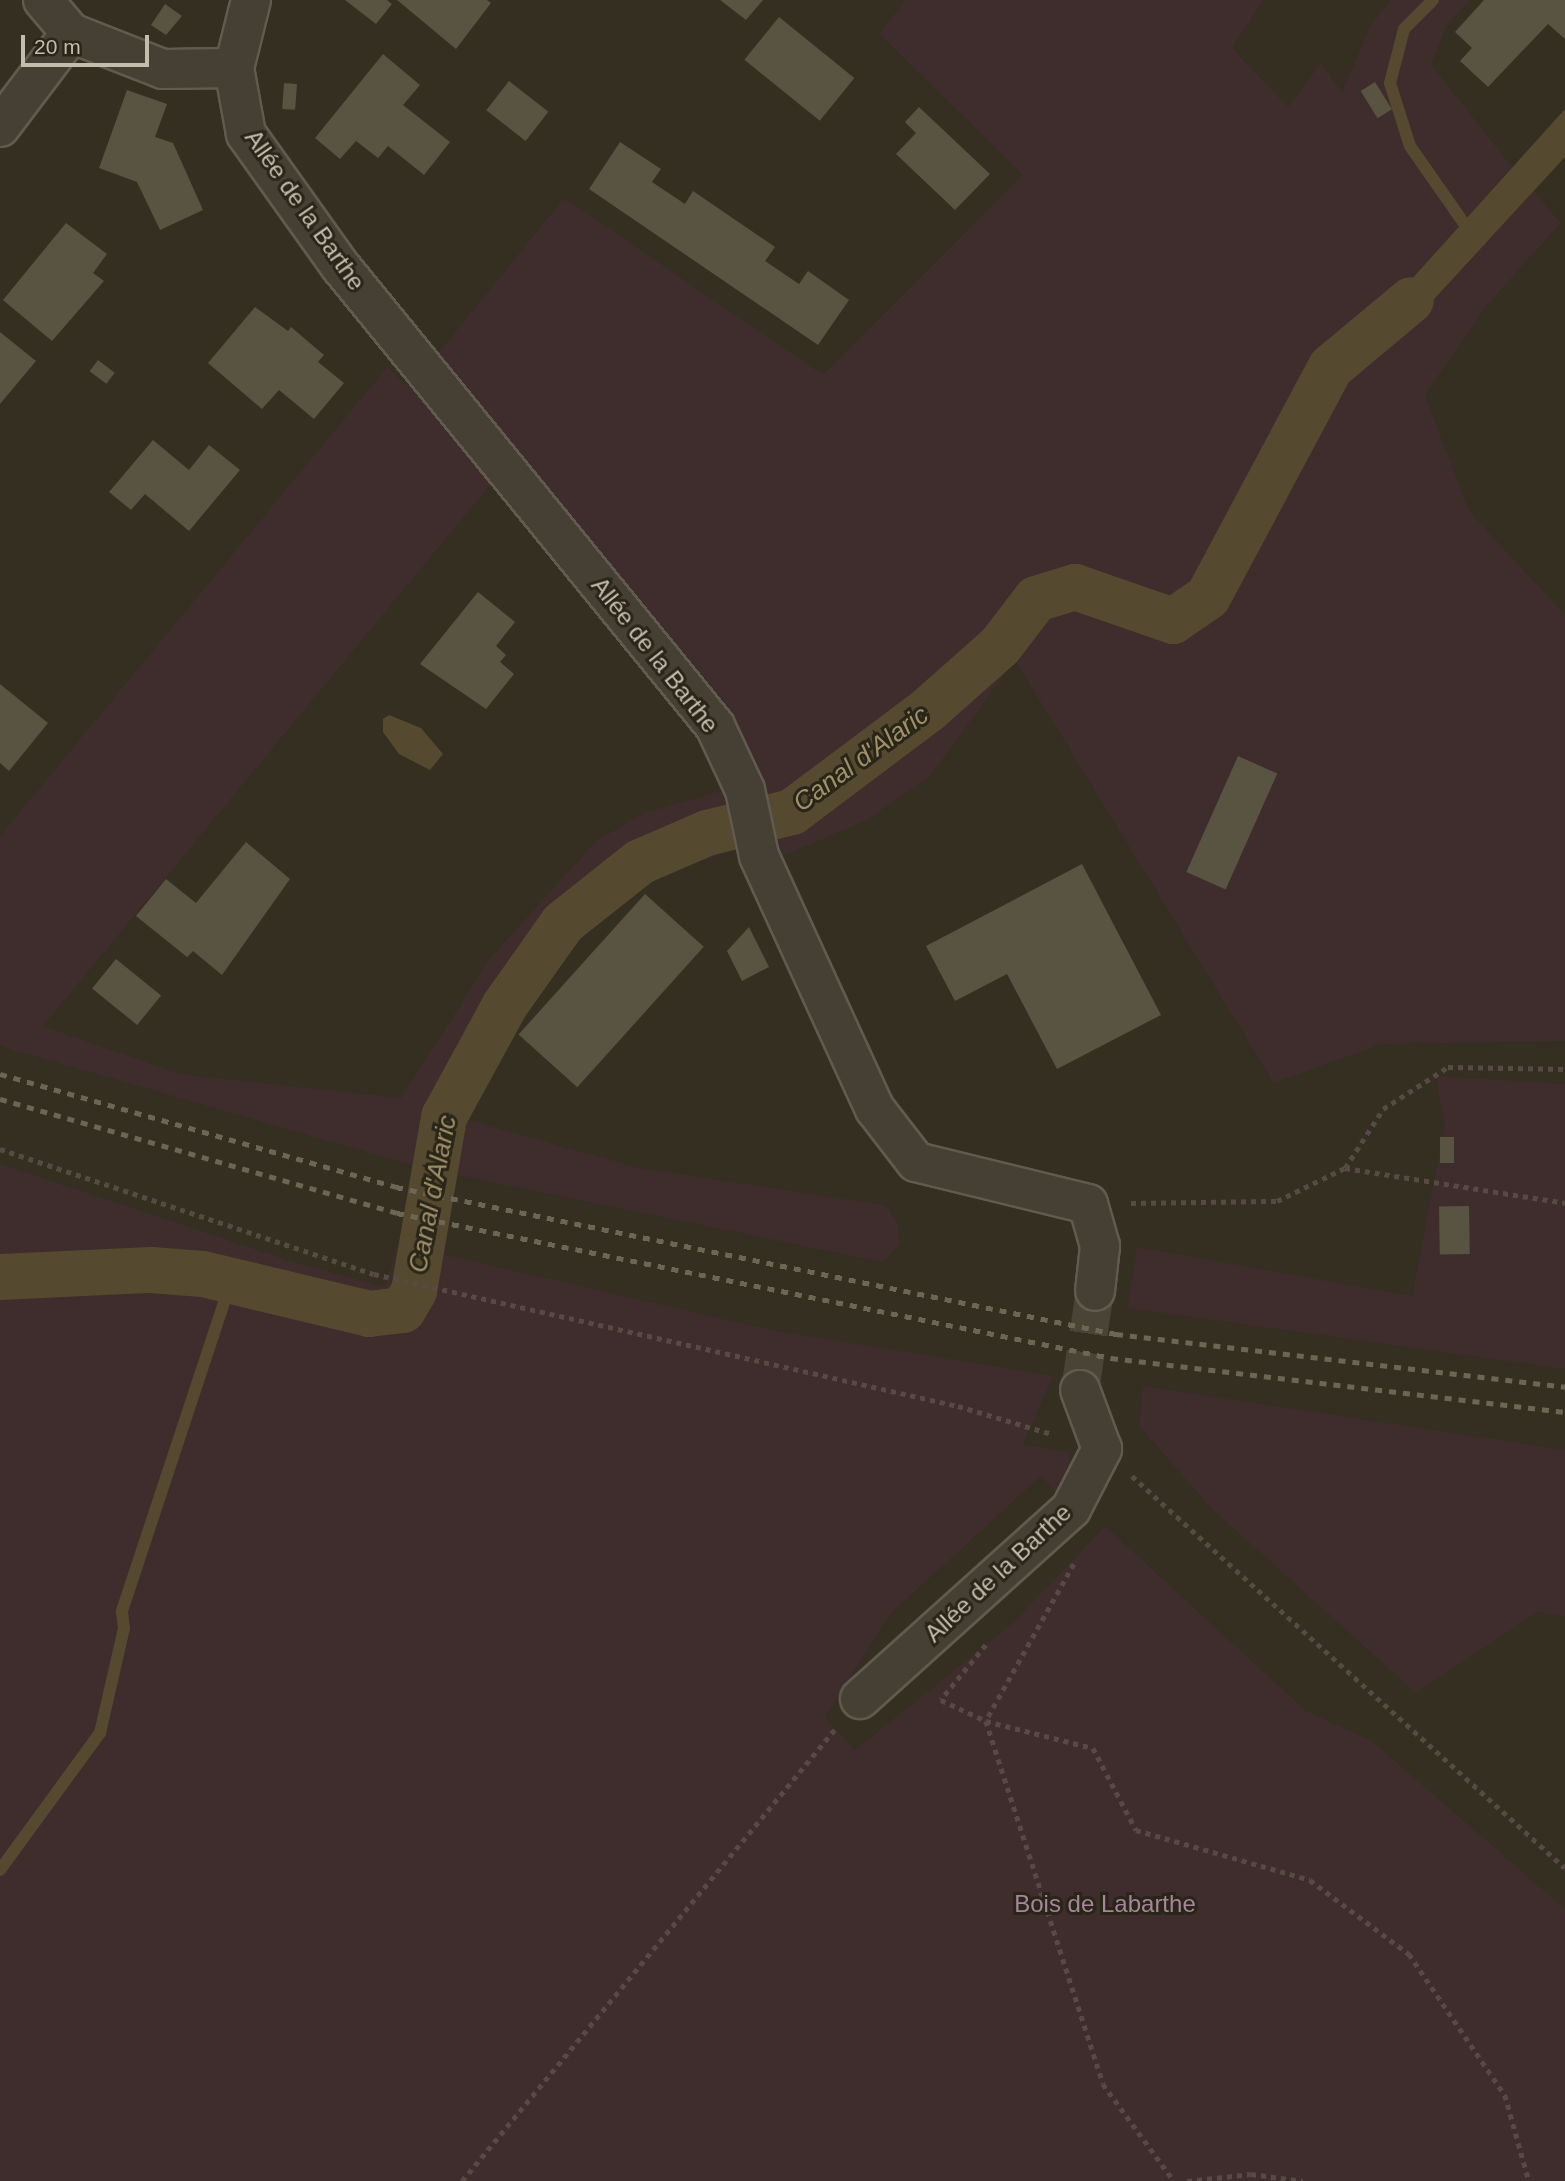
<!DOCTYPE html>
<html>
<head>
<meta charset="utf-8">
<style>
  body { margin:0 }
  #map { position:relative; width:1565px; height:2181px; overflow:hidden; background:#342f20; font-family:Helvetica,sans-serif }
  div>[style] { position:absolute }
  .green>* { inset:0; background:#3e2d2c }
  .water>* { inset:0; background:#554a2f }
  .stream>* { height:12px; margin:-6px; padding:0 6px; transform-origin:6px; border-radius:6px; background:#554a2f }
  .canal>* { height:46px; margin:-23px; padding:0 23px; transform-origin:23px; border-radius:23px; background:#554a2f }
  .building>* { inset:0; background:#595341; transform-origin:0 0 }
  .minor-tunnel>* { height:38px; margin-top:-19px; transform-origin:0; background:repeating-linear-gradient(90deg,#494435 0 38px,transparent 0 57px) }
  .path>* { height:4.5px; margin-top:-2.25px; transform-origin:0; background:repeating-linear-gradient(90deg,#574943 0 5px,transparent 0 10px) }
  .roads { filter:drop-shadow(2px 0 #605b4e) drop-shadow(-2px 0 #605b4e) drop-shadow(0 2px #605b4e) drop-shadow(0 -2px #605b4e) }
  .minor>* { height:38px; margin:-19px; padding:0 19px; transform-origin:19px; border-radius:19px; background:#454033 }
  .rail>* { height:5px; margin-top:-2.5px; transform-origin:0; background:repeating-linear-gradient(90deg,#6c6655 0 7px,transparent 0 14px) }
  span { translate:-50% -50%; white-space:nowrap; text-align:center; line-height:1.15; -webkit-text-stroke:6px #292519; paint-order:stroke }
  .street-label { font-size:24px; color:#c2bdad }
  .park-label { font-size:24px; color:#a7859a }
  .water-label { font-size:26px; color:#a09067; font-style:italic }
  .scale { position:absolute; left:21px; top:35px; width:128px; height:32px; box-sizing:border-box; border:4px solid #c2bdad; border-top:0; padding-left:9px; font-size:21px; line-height:24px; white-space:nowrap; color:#c2bdad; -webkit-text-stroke:5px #292519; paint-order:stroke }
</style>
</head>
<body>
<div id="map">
  <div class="green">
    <div style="clip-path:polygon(906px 0,1264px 0,1232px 48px,1288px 107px,1321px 63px,1342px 92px,1371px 25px,1391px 0,1470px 0,1448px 23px,1431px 64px,1512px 167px,1392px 301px,1357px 330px,1414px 321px,1534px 191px,1561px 223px,1487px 305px,1425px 395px,1469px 511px,1565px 615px,1565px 1041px,1382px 1044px,1274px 1083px,1015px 660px,930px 776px,867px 820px,780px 857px,759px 781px,727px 705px,518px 451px,43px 1026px,180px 1074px,401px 1098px,491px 957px,597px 840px,647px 812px,724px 790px,730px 852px,650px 877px,596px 911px,530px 997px,468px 1120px,639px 1168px,885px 1205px,897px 1221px,900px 1244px,882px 1262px,418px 1167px,0 1046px,0 836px,387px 367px,410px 388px,564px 198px,823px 375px,1022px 175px,879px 33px)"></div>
    <div style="clip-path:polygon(1435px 1076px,1565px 1084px,1565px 1369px,1127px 1308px,1137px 1247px,1412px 1296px,1445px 1124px)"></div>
    <div style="clip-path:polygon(0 1164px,293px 1262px,385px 1287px,398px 1244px,772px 1330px,1053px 1376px,1023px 1444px,1067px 1452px,1075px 1486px,1071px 1509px,1041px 1476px,890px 1614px,825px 1717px,855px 1750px,1013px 1623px,1105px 1526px,1306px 1711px,1372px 1741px,1565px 1909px,1565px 2181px,0 2181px)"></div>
    <div style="clip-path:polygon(1143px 1386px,1565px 1450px,1565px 1617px,1538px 1612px,1416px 1693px,1211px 1508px,1139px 1426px)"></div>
  </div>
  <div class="water">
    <div style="clip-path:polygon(1565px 109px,1565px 157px,1414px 321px,1379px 352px,1357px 330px,1392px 301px)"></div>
    <div style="clip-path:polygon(389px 715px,421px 728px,443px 754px,430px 770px,399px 754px,383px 732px,383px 719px)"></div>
  </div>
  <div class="stream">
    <div style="left:1433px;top:0;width:41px;rotate:135deg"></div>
    <div style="left:1404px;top:29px;width:56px;rotate:104.5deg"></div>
    <div style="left:1390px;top:83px;width:66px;rotate:72.4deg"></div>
    <div style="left:1410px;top:146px;width:93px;rotate:55.1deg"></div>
    <div style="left:1463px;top:222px;width:14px;rotate:34deg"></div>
    <div style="left:0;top:1870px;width:170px;rotate:-53.9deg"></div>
    <div style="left:100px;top:1733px;width:108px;rotate:-77.1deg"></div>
    <div style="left:124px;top:1628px;width:17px;rotate:-97deg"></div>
    <div style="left:122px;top:1611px;width:348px;rotate:-71.7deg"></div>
  </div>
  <div class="canal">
    <div style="left:0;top:1277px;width:151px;rotate:-2.7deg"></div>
    <div style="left:151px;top:1270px;width:52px;rotate:4.4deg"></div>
    <div style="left:203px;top:1274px;width:171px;rotate:13.5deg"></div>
    <div style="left:369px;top:1314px;width:34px;rotate:-7deg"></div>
    <div style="left:403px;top:1310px;width:22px;rotate:-60deg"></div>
    <div style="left:414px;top:1291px;width:177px;rotate:-80.2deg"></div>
    <div style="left:444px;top:1117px;width:128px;rotate:-61.4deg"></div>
    <div style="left:505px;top:1005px;width:100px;rotate:-54.7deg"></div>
    <div style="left:563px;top:923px;width:98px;rotate:-38.4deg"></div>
    <div style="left:640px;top:862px;width:73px;rotate:-23.4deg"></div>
    <div style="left:707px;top:833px;width:88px;rotate:-13.9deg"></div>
    <div style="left:792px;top:812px;width:171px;rotate:-36.9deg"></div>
    <div style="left:929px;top:709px;width:95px;rotate:-41.6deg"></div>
    <div style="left:1000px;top:646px;width:59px;rotate:-52.5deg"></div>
    <div style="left:1036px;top:599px;width:41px;rotate:-17.1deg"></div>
    <div style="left:1075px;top:587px;width:104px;rotate:19.1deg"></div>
    <div style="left:1173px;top:621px;width:42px;rotate:-34.4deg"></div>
    <div style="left:1208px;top:597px;width:261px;rotate:-61.9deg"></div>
    <div style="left:1331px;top:367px;width:104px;rotate:-39.9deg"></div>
  </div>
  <div class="building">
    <div style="clip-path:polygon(345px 0,387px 0,392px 4px,376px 24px)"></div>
    <div style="clip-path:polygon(397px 0,487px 0,491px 3px,456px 49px)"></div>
    <div style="clip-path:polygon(720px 0,763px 0,746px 20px)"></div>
    <div style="clip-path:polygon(1484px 0,1565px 0,1565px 39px,1548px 24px,1488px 87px,1460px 61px,1472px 48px,1455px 32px)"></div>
    <div style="clip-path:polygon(165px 4px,182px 16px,166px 35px,151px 25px)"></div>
    <div style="left:779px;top:17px;width:97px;height:55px;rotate:39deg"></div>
    <div style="clip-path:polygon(383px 54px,420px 85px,403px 105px,450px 142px,424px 175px,388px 146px,378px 158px,356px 141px,340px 159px,315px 138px)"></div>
    <div style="left:509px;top:81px;width:50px;height:37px;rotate:38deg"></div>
    <div style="left:1375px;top:82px;width:32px;height:17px;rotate:58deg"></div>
    <div style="left:284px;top:83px;width:13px;height:26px;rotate:4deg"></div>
    <div style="clip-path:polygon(127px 90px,167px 104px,155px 137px,173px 143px,203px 210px,160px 230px,137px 182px,99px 168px)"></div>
    <div style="clip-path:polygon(919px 107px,990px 174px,955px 210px,896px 154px,916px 133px,905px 122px)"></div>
    <div style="clip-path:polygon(620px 142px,661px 169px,652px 182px,685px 204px,693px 191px,775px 247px,765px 261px,799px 284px,808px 271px,849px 300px,818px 345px,589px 189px)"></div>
    <div style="clip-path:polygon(66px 223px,107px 254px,93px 273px,104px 281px,52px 341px,3px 300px)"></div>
    <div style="clip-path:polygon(255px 307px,288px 331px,291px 327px,324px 355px,318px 362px,344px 383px,314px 419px,279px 390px,262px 409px,208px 363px)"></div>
    <div style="clip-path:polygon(0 332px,36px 361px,0 404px)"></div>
    <div style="left:98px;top:360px;width:21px;height:14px;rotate:37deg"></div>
    <div style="clip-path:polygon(153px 440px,189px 470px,209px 445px,240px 470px,189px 531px,145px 494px,131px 510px,109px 492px)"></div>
    <div style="clip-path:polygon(478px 592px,515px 622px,496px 646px,506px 655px,500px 662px,514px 674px,486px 709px,420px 664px)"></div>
    <div style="clip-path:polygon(0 684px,48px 723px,9px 771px,0 763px)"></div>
    <div style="left:1238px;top:756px;width:43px;height:127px;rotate:24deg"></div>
    <div style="clip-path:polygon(246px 842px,290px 879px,222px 975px,193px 951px,187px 957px,136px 916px,166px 879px,196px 903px)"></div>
    <div style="clip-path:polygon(1082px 864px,1161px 1015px,1057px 1069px,1007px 974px,955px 1001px,926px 946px)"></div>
    <div style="left:645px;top:894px;width:79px;height:189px;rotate:42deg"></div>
    <div style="clip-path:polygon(749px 927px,769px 967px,742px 981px,727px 951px)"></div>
    <div style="left:116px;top:959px;width:58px;height:38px;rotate:39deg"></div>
    <div style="left:1440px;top:1137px;width:14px;height:26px"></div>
    <div style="left:1469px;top:1206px;width:48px;height:30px;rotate:89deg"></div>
  </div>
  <div class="minor-tunnel">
    <div style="left:1080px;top:1390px;width:100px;rotate:-81.4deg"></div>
  </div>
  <div class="path">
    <div style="left:0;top:1149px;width:394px;rotate:18.5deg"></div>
    <div style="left:374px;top:1274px;width:599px;rotate:12.74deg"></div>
    <div style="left:958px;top:1406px;width:98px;rotate:16.6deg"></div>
    <div style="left:1345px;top:1168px;width:223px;rotate:9deg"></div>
    <div style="left:1131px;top:1203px;width:146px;rotate:-0.8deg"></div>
    <div style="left:1277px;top:1201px;width:76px;rotate:-25.9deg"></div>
    <div style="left:1345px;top:1168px;width:70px;rotate:-57.2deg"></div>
    <div style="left:1383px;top:1109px;width:77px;rotate:-32.9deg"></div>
    <div style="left:1448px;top:1067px;width:117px;rotate:1deg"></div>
    <div style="left:1132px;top:1476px;width:584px;rotate:42.15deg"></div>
    <div style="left:1074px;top:1564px;width:180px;rotate:119.3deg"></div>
    <div style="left:986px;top:1721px;width:110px;rotate:14.2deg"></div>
    <div style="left:1093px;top:1748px;width:93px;rotate:62.3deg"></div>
    <div style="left:1136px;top:1830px;width:181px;rotate:16deg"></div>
    <div style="left:1310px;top:1880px;width:124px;rotate:36.8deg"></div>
    <div style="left:1409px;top:1954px;width:171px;rotate:55.8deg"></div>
    <div style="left:1505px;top:2095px;width:89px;rotate:74.4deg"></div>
    <div style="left:986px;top:1645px;width:71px;rotate:129.3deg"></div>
    <div style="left:941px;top:1700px;width:50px;rotate:25deg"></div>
    <div style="left:986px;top:1721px;width:381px;rotate:72.1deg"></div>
    <div style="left:1103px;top:2084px;width:120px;rotate:53.8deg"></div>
    <div style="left:462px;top:2181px;width:586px;rotate:-50.47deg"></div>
    <div style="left:1187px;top:2181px;width:64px;rotate:-6.2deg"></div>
    <div style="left:1251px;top:2174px;width:52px;rotate:7.7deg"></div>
  </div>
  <div class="roads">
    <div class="minor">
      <div style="left:43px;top:0;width:43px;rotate:49.7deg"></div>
      <div style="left:251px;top:0;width:70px;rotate:104deg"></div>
      <div style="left:234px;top:68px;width:67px;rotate:79.7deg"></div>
      <div style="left:246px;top:134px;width:163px;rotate:54.5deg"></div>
      <div style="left:341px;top:267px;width:592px;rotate:50.83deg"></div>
      <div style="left:715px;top:726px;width:71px;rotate:64.9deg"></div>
      <div style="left:745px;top:790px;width:67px;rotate:78deg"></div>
      <div style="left:759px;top:856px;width:278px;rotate:65.4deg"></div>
      <div style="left:875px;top:1109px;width:67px;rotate:52.3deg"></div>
      <div style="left:916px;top:1162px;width:177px;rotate:13.7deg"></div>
      <div style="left:1088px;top:1204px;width:44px;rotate:74.1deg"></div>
      <div style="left:1100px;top:1246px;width:45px;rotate:96.3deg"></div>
      <div style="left:0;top:127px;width:118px;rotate:-52.9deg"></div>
      <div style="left:71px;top:33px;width:99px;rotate:21.4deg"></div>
      <div style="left:163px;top:69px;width:71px;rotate:-0.8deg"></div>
      <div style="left:860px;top:1699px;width:284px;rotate:-42deg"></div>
      <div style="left:1071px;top:1509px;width:68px;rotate:-62.7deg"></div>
      <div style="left:1102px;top:1449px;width:63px;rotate:-110.4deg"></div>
    </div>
  </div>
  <div class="rail">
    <div style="left:0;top:1074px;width:412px;rotate:15.9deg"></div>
    <div style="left:396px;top:1187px;width:735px;rotate:11.54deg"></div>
    <div style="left:1116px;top:1334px;width:452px;rotate:6.7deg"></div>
    <div style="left:0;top:1099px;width:413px;rotate:16deg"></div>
    <div style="left:397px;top:1213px;width:729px;rotate:11.48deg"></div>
    <div style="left:1111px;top:1358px;width:457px;rotate:6.8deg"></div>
  </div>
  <div class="street-label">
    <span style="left:305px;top:210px;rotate:55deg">Allée de la Barthe</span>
    <span style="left:655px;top:655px;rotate:52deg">Allée de la Barthe</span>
    <span style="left:998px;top:1573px;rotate:-43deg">Allée de la Barthe</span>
  </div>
  <div class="park-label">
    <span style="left:1105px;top:1904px">Bois de Labarthe</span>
  </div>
  <div class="water-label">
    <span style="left:861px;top:759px;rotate:-36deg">Canal d'Alaric</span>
    <span style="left:433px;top:1194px;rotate:-79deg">Canal d'Alaric</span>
  </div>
  <div class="scale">20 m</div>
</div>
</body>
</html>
